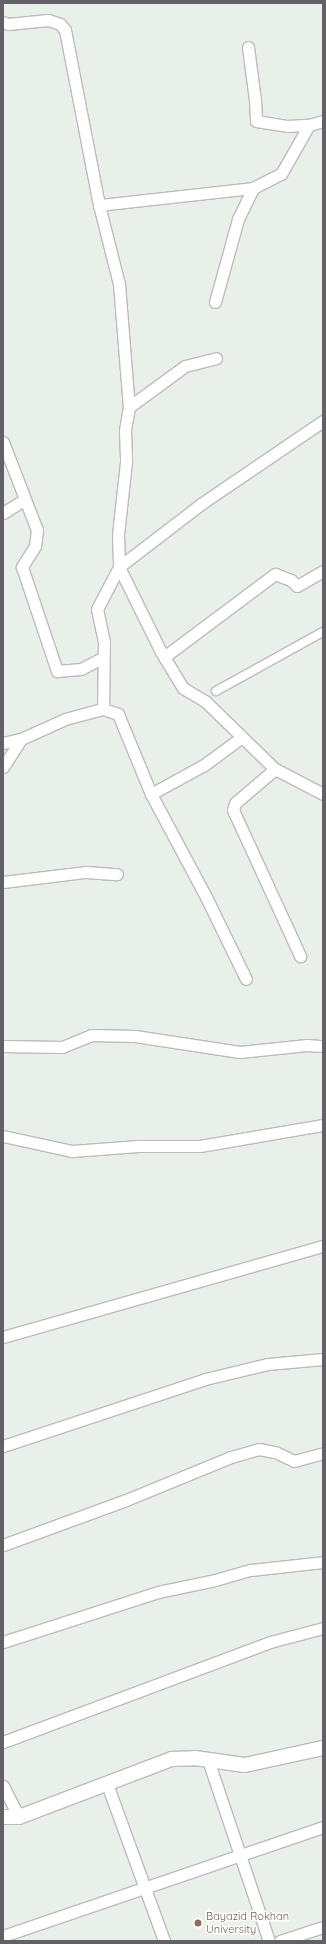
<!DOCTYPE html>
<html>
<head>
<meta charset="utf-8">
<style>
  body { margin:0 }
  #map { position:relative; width:326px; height:1944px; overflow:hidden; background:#e9f0e9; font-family:Quicksand,sans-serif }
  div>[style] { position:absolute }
  .roads { filter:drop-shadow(1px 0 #bebac0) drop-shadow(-1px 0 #bebac0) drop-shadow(0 1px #bebac0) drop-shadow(0 -1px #bebac0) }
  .pedestrian>* { height:8px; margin:-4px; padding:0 4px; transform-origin:4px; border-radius:4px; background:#fff }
  .minor>* { height:11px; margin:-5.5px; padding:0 5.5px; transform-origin:5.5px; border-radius:5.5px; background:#fff }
  .tertiary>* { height:14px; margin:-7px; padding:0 7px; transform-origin:7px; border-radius:7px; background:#fff }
  .dots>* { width:11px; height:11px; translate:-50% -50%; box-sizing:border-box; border:2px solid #fff; border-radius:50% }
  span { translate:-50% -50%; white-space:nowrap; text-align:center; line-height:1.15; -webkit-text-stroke:3px #fff; paint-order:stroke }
  .education-label { font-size:11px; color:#785e54 }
  .left { translate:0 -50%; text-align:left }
  .frame { position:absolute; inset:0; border:4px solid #646067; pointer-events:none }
</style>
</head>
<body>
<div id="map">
  <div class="roads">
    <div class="pedestrian">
      <div style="left:216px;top:691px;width:122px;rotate:-28.9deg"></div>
    </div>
    <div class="minor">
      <div style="left:3px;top:22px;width:5px;rotate:22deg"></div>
      <div style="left:8px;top:24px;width:40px;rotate:-5.7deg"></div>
      <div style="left:48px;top:20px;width:13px;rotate:18deg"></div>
      <div style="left:60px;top:24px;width:8px;rotate:50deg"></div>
      <div style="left:65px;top:30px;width:178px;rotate:79deg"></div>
      <div style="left:99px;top:205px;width:81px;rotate:75.8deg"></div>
      <div style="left:119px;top:284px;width:123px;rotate:85.4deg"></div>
      <div style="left:129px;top:407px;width:23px;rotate:100deg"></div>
      <div style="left:125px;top:430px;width:32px;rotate:88deg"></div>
      <div style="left:126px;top:462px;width:73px;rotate:96.3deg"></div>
      <div style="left:118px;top:535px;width:32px;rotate:88deg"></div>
      <div style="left:119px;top:567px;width:47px;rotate:117.6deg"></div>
      <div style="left:97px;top:609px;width:33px;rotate:78deg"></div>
      <div style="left:104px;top:641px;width:68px;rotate:90.8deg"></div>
      <div style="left:248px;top:47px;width:53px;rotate:82.5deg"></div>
      <div style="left:255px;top:100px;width:21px;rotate:87deg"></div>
      <div style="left:256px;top:121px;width:31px;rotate:9deg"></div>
      <div style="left:287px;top:126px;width:22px;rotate:-3deg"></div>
      <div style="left:309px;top:125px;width:15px;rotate:-16deg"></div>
      <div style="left:99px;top:205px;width:155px;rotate:-6.3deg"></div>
      <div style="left:215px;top:302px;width:86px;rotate:-74.5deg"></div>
      <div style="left:238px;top:219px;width:34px;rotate:-64deg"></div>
      <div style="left:253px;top:188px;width:31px;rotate:-27deg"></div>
      <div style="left:281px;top:174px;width:56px;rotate:-60.3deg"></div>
      <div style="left:129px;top:407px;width:69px;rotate:-36.2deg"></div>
      <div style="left:185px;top:366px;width:32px;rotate:-14deg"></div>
      <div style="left:323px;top:421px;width:148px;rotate:145.8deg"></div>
      <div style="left:201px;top:504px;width:103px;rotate:142.5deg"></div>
      <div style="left:119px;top:567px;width:95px;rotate:63.7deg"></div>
      <div style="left:161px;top:652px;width:42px;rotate:58.6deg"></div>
      <div style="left:183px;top:688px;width:26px;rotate:31deg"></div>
      <div style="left:205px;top:701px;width:98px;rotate:44.2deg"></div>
      <div style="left:275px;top:769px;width:54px;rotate:27.5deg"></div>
      <div style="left:3px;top:442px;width:94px;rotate:68.9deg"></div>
      <div style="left:37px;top:530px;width:16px;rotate:97deg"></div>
      <div style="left:35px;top:546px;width:25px;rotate:122deg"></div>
      <div style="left:22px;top:567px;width:110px;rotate:71.4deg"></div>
      <div style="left:57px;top:671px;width:24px;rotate:-5deg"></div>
      <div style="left:81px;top:669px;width:24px;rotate:-28deg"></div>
      <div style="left:3px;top:513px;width:25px;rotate:-32deg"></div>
      <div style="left:164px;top:657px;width:139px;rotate:-36.8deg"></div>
      <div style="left:275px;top:574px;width:17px;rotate:21deg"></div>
      <div style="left:291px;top:580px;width:8px;rotate:45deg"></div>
      <div style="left:297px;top:586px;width:30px;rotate:-30deg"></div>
      <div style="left:3px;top:743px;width:18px;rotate:-13deg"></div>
      <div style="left:21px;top:739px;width:48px;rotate:-24.4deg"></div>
      <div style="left:65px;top:719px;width:39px;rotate:-15deg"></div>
      <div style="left:103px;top:709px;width:16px;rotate:18deg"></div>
      <div style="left:118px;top:714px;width:87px;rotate:67.6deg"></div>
      <div style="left:151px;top:794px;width:117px;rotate:61.9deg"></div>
      <div style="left:206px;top:897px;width:91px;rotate:64deg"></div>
      <div style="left:3px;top:767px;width:33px;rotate:-57deg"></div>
      <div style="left:275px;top:769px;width:52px;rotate:139.6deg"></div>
      <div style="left:235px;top:803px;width:7px;rotate:106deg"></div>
      <div style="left:233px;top:810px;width:161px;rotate:65.3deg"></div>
      <div style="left:151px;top:794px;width:60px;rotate:-28.7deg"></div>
      <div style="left:204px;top:765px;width:47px;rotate:-36.4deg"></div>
      <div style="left:3px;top:882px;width:84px;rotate:-6.9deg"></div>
      <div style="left:86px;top:872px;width:31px;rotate:4deg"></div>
      <div style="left:3px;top:1046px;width:59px;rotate:1deg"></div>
      <div style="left:62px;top:1047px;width:31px;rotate:-22deg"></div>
      <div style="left:91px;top:1035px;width:44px;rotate:1.3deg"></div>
      <div style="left:135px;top:1036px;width:106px;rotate:8.7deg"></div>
      <div style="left:240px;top:1052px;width:67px;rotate:-6deg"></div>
      <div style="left:307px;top:1045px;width:16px;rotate:4deg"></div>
      <div style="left:3px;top:1136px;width:71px;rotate:12.3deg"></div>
      <div style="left:72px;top:1151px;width:66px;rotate:-4.3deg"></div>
      <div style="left:138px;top:1146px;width:62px"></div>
      <div style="left:200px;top:1146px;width:125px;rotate:-9.7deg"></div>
      <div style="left:3px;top:1337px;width:333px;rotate:-15.9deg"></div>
      <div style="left:3px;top:1446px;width:213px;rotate:-18.3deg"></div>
      <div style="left:205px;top:1379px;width:65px;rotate:-13.4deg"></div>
      <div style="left:268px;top:1364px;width:55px;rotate:-5.2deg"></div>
      <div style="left:3px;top:1545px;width:131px;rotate:-20.1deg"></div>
      <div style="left:126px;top:1500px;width:113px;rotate:-22.3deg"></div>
      <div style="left:231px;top:1457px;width:29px;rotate:-16deg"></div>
      <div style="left:259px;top:1449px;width:16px;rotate:11deg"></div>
      <div style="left:275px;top:1452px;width:21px;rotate:25deg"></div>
      <div style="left:294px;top:1461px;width:30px;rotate:-15deg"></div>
      <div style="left:3px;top:1642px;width:163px;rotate:-17.9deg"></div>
      <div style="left:158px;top:1592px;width:58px;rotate:-11.9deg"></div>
      <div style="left:215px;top:1580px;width:37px;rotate:-16deg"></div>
      <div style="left:251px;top:1570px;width:72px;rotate:-6.3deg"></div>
      <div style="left:3px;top:1742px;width:285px;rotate:-20.5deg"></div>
      <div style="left:270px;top:1642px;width:55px;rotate:-14.8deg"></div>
      <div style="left:208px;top:1760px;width:191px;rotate:71.4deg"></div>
      <div style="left:107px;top:1784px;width:167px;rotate:70deg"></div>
      <div style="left:3px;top:1786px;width:35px;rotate:63deg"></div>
      <div style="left:3px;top:1936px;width:338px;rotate:-18.8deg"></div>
      <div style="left:280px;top:1941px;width:45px;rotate:-18deg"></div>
    </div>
    <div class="tertiary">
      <div style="left:3px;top:1817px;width:16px"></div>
      <div style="left:19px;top:1817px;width:164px;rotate:-20.8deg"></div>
      <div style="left:172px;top:1759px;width:23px;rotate:-2deg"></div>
      <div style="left:195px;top:1758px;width:50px;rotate:8deg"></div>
      <div style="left:245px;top:1765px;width:80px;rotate:-12.3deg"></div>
    </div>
  </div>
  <div class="dots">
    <div style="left:198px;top:1923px;background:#8d6e63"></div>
  </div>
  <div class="education-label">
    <span class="left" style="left:206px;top:1923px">Bayazid Rokhan<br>University</span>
  </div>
  <div class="frame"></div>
</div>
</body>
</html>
